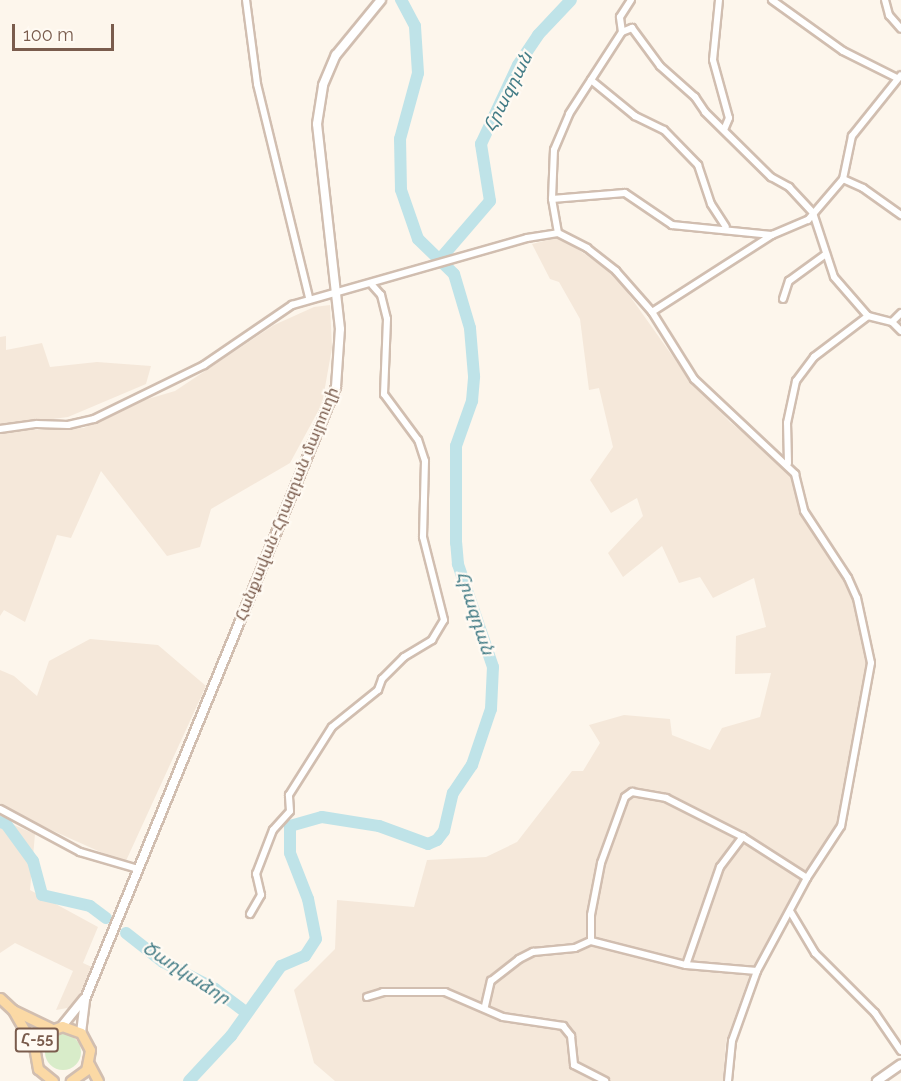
<!DOCTYPE html>
<html>
<head>
<meta charset="utf-8">
<style>
  body { margin:0 }
  #map { position:relative; width:901px; height:1081px; overflow:hidden; background:#fdf6ec; font-family:Raleway,"Noto Sans Armenian",sans-serif }
  div>[style] { position:absolute }
  .residential>* { inset:0; background:#f5e8da }
  .green>* { inset:0; background:#d8ecc9 }
  .round { border-radius:50% }
  .river>* { height:12px; margin:-6px; padding:0 6px; transform-origin:6px; border-radius:6px; background:#bfe3e8 }
  .roads { filter:drop-shadow(2px 0 #d1beb0) drop-shadow(-2px 0 #d1beb0) drop-shadow(0 2px #d1beb0) drop-shadow(0 -2px #d1beb0) }
  .street>* { height:6px; margin:-3px; padding:0 3px; transform-origin:3px; border-radius:3px; background:#fff }
  .secondary>* { height:8px; margin:-4px; padding:0 4px; transform-origin:4px; border-radius:4px; background:#fff }
  .primary>* { height:9px; margin:-4.5px; padding:0 4.5px; transform-origin:4.5px; border-radius:4.5px; background:#fbd9a5 }
  span { translate:-50% -50%; white-space:nowrap; text-align:center; line-height:1.15; -webkit-text-stroke:4.5px #fffaf3; paint-order:stroke }
  .shield-label span { padding:2px 4px; background:#fffaf3; border:2px solid; border-radius:4px; -webkit-text-stroke-width:0 }
  .shield-label { font-size:15px; color:#7a5c4d; font-weight:700 }
  .street-label { font-size:16px; color:#7a5c4d }
  .water-label { font-size:18px; color:#437c86; font-style:italic }
  .scale { position:absolute; left:12px; top:24px; width:102px; height:27px; box-sizing:border-box; border:3px solid #7a5c4d; border-top:0; padding-left:8px; font-size:18px; line-height:21px; white-space:nowrap; color:#7a5c4d; -webkit-text-stroke:4px #fffaf3; paint-order:stroke }
</style>
</head>
<body>
<div id="map">
  <div class="residential">
    <div style="clip-path:polygon(560px 237px,615px 275px,688px 378px,730px 422px,788px 469px,803px 517px,839px 571px,853px 602px,867px 657px,839px 819px,752px 968px,726px 1041px,723px 1081px,335px 1081px,314px 1063px,294px 990px,335px 949px,337px 900px,414px 907px,427px 860px,486px 857px,517px 842px,572px 771px,583px 771px,600px 743px,589px 725px,624px 715px,670px 719px,672px 735px,710px 750px,722px 728px,760px 717px,771px 673px,735px 674px,736px 636px,766px 627px,754px 578px,713px 598px,700px 577px,679px 583px,662px 546px,623px 577px,608px 553px,643px 516px,637px 498px,611px 513px,590px 480px,613px 447px,599px 388px,589px 390px,580px 319px,559px 282px,550px 279px,532px 244px)"></div>
    <div style="clip-path:polygon(330px 305px,332px 348px,322px 404px,290px 463px,211px 509px,200px 547px,167px 556px,101px 471px,71px 538px,57px 535px,25px 622px,4px 610px,0 616px,0 431px,84px 428px,124px 406px,175px 391px,274px 325px,314px 307px)"></div>
    <div style="clip-path:polygon(6px 336px,6px 350px,42px 343px,50px 367px,97px 362px,151px 366px,146px 384px,68px 417px,0 426px,0 337px)"></div>
    <div style="clip-path:polygon(90px 639px,158px 645px,206px 686px,125px 863px,0 807px,0 670px,14px 676px,37px 696px,49px 661px)"></div>
    <div style="clip-path:polygon(0 819px,35px 834px,30px 890px,98px 927px,83px 963px,94px 968px,73px 1007px,56px 1010px,73px 971px,15px 943px,0 953px)"></div>
  </div>
  <div class="green">
    <div class="round" style="left:45px;top:1034px;width:36px;height:36px"></div>
  </div>
  <div class="river">
    <div style="left:441px;top:258px;width:75px;rotate:-49.3deg"></div>
    <div style="left:490px;top:201px;width:58px;rotate:-99deg"></div>
    <div style="left:481px;top:144px;width:87px;rotate:-64.9deg"></div>
    <div style="left:518px;top:65px;width:36px;rotate:-56deg"></div>
    <div style="left:538px;top:35px;width:48px;rotate:-46.7deg"></div>
    <div style="left:0;top:822px;width:6px;rotate:18deg"></div>
    <div style="left:6px;top:824px;width:46px;rotate:53.9deg"></div>
    <div style="left:33px;top:861px;width:35px;rotate:75deg"></div>
    <div style="left:42px;top:895px;width:49px;rotate:12.9deg"></div>
    <div style="left:90px;top:906px;width:20px;rotate:37deg"></div>
    <div style="left:126px;top:933px;width:47px;rotate:38.1deg"></div>
    <div style="left:163px;top:962px;width:59px;rotate:27.4deg"></div>
    <div style="left:215px;top:989px;width:38px;rotate:37deg"></div>
    <div style="left:189px;top:1081px;width:62px;rotate:-47deg"></div>
    <div style="left:231px;top:1036px;width:86px;rotate:-54.5deg"></div>
    <div style="left:281px;top:966px;width:26px;rotate:-23deg"></div>
    <div style="left:305px;top:956px;width:20px;rotate:-57deg"></div>
    <div style="left:316px;top:939px;width:41px;rotate:-101.3deg"></div>
    <div style="left:308px;top:899px;width:49px;rotate:-111.4deg"></div>
    <div style="left:290px;top:853px;width:27px;rotate:-90deg"></div>
    <div style="left:290px;top:826px;width:33px;rotate:-16deg"></div>
    <div style="left:322px;top:817px;width:58px;rotate:9deg"></div>
    <div style="left:379px;top:826px;width:52px;rotate:20.2deg"></div>
    <div style="left:428px;top:844px;width:10px;rotate:-24deg"></div>
    <div style="left:437px;top:840px;width:11px;rotate:-52deg"></div>
    <div style="left:444px;top:831px;width:39px;rotate:-77deg"></div>
    <div style="left:453px;top:793px;width:34px;rotate:-56deg"></div>
    <div style="left:472px;top:765px;width:59px;rotate:-71.3deg"></div>
    <div style="left:491px;top:709px;width:42px;rotate:-87.3deg"></div>
    <div style="left:493px;top:667px;width:109px;rotate:-108.8deg"></div>
    <div style="left:458px;top:564px;width:21px;rotate:-95deg"></div>
    <div style="left:456px;top:543px;width:97px;rotate:-90deg"></div>
    <div style="left:456px;top:446px;width:48px;rotate:-70.4deg"></div>
    <div style="left:472px;top:401px;width:25px;rotate:-85deg"></div>
    <div style="left:474px;top:376px;width:48px;rotate:-94.8deg"></div>
    <div style="left:470px;top:328px;width:56px;rotate:-106.5deg"></div>
    <div style="left:454px;top:274px;width:50px;rotate:-135.8deg"></div>
    <div style="left:418px;top:239px;width:52px;rotate:-109.1deg"></div>
    <div style="left:401px;top:190px;width:51px;rotate:-91.1deg"></div>
    <div style="left:400px;top:139px;width:68px;rotate:-74.7deg"></div>
    <div style="left:418px;top:73px;width:47px;rotate:-93.7deg"></div>
    <div style="left:415px;top:26px;width:30px;rotate:-118deg"></div>
  </div>
  <div class="roads">
    <div class="street">
      <div style="left:246px;top:0;width:85px;rotate:82.5deg"></div>
      <div style="left:257px;top:84px;width:220px;rotate:76.3deg"></div>
      <div style="left:719px;top:0;width:60px;rotate:95.7deg"></div>
      <div style="left:713px;top:60px;width:60px;rotate:74.6deg"></div>
      <div style="left:729px;top:118px;width:13px;rotate:113deg"></div>
      <div style="left:772px;top:0;width:87px;rotate:35.7deg"></div>
      <div style="left:843px;top:51px;width:60px;rotate:26.6deg"></div>
      <div style="left:885px;top:0;width:16px;rotate:75deg"></div>
      <div style="left:889px;top:15px;width:18px;rotate:49deg"></div>
      <div style="left:622px;top:32px;width:11px;rotate:-22deg"></div>
      <div style="left:632px;top:28px;width:47px;rotate:53.6deg"></div>
      <div style="left:660px;top:66px;width:47px;rotate:41.5deg"></div>
      <div style="left:695px;top:97px;width:18px;rotate:56deg"></div>
      <div style="left:705px;top:112px;width:93px;rotate:44.6deg"></div>
      <div style="left:771px;top:177px;width:21px;rotate:29deg"></div>
      <div style="left:789px;top:187px;width:35px;rotate:47deg"></div>
      <div style="left:813px;top:213px;width:67px;rotate:71.8deg"></div>
      <div style="left:834px;top:277px;width:52px;rotate:48.9deg"></div>
      <div style="left:591px;top:80px;width:57px;rotate:39.3deg"></div>
      <div style="left:635px;top:116px;width:32px;rotate:26deg"></div>
      <div style="left:664px;top:130px;width:49px;rotate:45.8deg"></div>
      <div style="left:698px;top:165px;width:41px;rotate:71.6deg"></div>
      <div style="left:711px;top:204px;width:27px;rotate:57deg"></div>
      <div style="left:843px;top:179px;width:22px;rotate:24deg"></div>
      <div style="left:863px;top:188px;width:47px;rotate:35.4deg"></div>
      <div style="left:552px;top:199px;width:73px;rotate:-4.7deg"></div>
      <div style="left:625px;top:193px;width:57px;rotate:34.2deg"></div>
      <div style="left:672px;top:225px;width:100px;rotate:5.7deg"></div>
      <div style="left:558px;top:233px;width:35px;rotate:-100deg"></div>
      <div style="left:552px;top:199px;width:49px;rotate:-87.7deg"></div>
      <div style="left:554px;top:150px;width:39px;rotate:-67deg"></div>
      <div style="left:569px;top:114px;width:98px;rotate:-57.1deg"></div>
      <div style="left:622px;top:32px;width:15px;rotate:-98deg"></div>
      <div style="left:620px;top:17px;width:20px;rotate:-57deg"></div>
      <div style="left:783px;top:299px;width:19px;rotate:-72deg"></div>
      <div style="left:789px;top:281px;width:46px;rotate:-36.1deg"></div>
      <div style="left:652px;top:312px;width:143px;rotate:-32.7deg"></div>
      <div style="left:772px;top:235px;width:39px;rotate:-23deg"></div>
      <div style="left:808px;top:220px;width:54px;rotate:-49.5deg"></div>
      <div style="left:843px;top:179px;width:44px;rotate:-78.2deg"></div>
      <div style="left:852px;top:136px;width:78px;rotate:-51.2deg"></div>
      <div style="left:892px;top:322px;width:13px;rotate:-45deg"></div>
      <div style="left:0;top:429px;width:37px;rotate:-8deg"></div>
      <div style="left:37px;top:424px;width:31px;rotate:2deg"></div>
      <div style="left:68px;top:425px;width:27px;rotate:-13deg"></div>
      <div style="left:94px;top:419px;width:123px;rotate:-26.1deg"></div>
      <div style="left:204px;top:365px;width:107px;rotate:-34.3deg"></div>
      <div style="left:292px;top:305px;width:244px;rotate:-15.9deg"></div>
      <div style="left:527px;top:238px;width:31px;rotate:-9deg"></div>
      <div style="left:558px;top:233px;width:33px;rotate:27deg"></div>
      <div style="left:587px;top:248px;width:37px;rotate:38deg"></div>
      <div style="left:616px;top:271px;width:55px;rotate:48.7deg"></div>
      <div style="left:652px;top:312px;width:79px;rotate:57.9deg"></div>
      <div style="left:694px;top:379px;width:139px;rotate:43.2deg"></div>
      <div style="left:795px;top:474px;width:38px;rotate:76deg"></div>
      <div style="left:804px;top:511px;width:80px;rotate:56.7deg"></div>
      <div style="left:848px;top:578px;width:22px;rotate:66deg"></div>
      <div style="left:857px;top:598px;width:66px;rotate:77.8deg"></div>
      <div style="left:871px;top:663px;width:166px;rotate:100.4deg"></div>
      <div style="left:841px;top:826px;width:62px;rotate:123.2deg"></div>
      <div style="left:807px;top:878px;width:106px;rotate:118.3deg"></div>
      <div style="left:757px;top:971px;width:74px;rotate:109.7deg"></div>
      <div style="left:732px;top:1041px;width:40px;rotate:95.7deg"></div>
      <div style="left:788px;top:463px;width:40px;rotate:-91.4deg"></div>
      <div style="left:787px;top:423px;width:43px;rotate:-77.9deg"></div>
      <div style="left:796px;top:381px;width:30px;rotate:-53deg"></div>
      <div style="left:814px;top:357px;width:68px;rotate:-37.2deg"></div>
      <div style="left:868px;top:316px;width:25px;rotate:14deg"></div>
      <div style="left:892px;top:322px;width:13px;rotate:45deg"></div>
      <div style="left:0;top:809px;width:91px;rotate:28.3deg"></div>
      <div style="left:80px;top:852px;width:60px;rotate:16.3deg"></div>
      <div style="left:790px;top:911px;width:49px;rotate:59.2deg"></div>
      <div style="left:815px;top:953px;width:85px;rotate:45deg"></div>
      <div style="left:875px;top:1013px;width:46px;rotate:55.6deg"></div>
      <div style="left:250px;top:914px;width:22px;rotate:-60deg"></div>
      <div style="left:261px;top:895px;width:22px;rotate:-103deg"></div>
      <div style="left:256px;top:874px;width:47px;rotate:-68.9deg"></div>
      <div style="left:273px;top:830px;width:25px;rotate:-48deg"></div>
      <div style="left:290px;top:811px;width:16px;rotate:-94deg"></div>
      <div style="left:289px;top:795px;width:80px;rotate:-57.7deg"></div>
      <div style="left:332px;top:727px;width:59px;rotate:-38.8deg"></div>
      <div style="left:378px;top:690px;width:12px;rotate:-70deg"></div>
      <div style="left:382px;top:679px;width:31px;rotate:-45deg"></div>
      <div style="left:404px;top:657px;width:33px;rotate:-31deg"></div>
      <div style="left:432px;top:640px;width:23px;rotate:-59deg"></div>
      <div style="left:444px;top:620px;width:86px;rotate:-104.2deg"></div>
      <div style="left:423px;top:537px;width:76px;rotate:-88.5deg"></div>
      <div style="left:425px;top:461px;width:22px;rotate:-108deg"></div>
      <div style="left:418px;top:440px;width:57px;rotate:-126.5deg"></div>
      <div style="left:384px;top:394px;width:75px;rotate:-87.7deg"></div>
      <div style="left:387px;top:319px;width:25px;rotate:-104deg"></div>
      <div style="left:381px;top:295px;width:13px;rotate:-132deg"></div>
      <div style="left:591px;top:941px;width:26px;rotate:-90deg"></div>
      <div style="left:591px;top:915px;width:53px;rotate:-79.1deg"></div>
      <div style="left:601px;top:863px;width:70px;rotate:-70deg"></div>
      <div style="left:625px;top:797px;width:9px;rotate:-36deg"></div>
      <div style="left:632px;top:792px;width:35px;rotate:10deg"></div>
      <div style="left:666px;top:798px;width:86px;rotate:26.9deg"></div>
      <div style="left:743px;top:837px;width:76px;rotate:32.6deg"></div>
      <div style="left:686px;top:965px;width:104px;rotate:-70.9deg"></div>
      <div style="left:720px;top:867px;width:38px;rotate:-53deg"></div>
      <div style="left:367px;top:997px;width:17px;rotate:-17deg"></div>
      <div style="left:383px;top:992px;width:62px"></div>
      <div style="left:445px;top:992px;width:63px;rotate:23.3deg"></div>
      <div style="left:503px;top:1017px;width:61px;rotate:8.5deg"></div>
      <div style="left:563px;top:1026px;width:13px;rotate:51deg"></div>
      <div style="left:571px;top:1036px;width:29px;rotate:84deg"></div>
      <div style="left:574px;top:1065px;width:35px;rotate:27deg"></div>
      <div style="left:485px;top:1006px;width:26px;rotate:-77deg"></div>
      <div style="left:491px;top:981px;width:36px;rotate:-38deg"></div>
      <div style="left:519px;top:959px;width:16px;rotate:-27deg"></div>
      <div style="left:533px;top:952px;width:42px;rotate:-5.4deg"></div>
      <div style="left:575px;top:948px;width:17px;rotate:-24deg"></div>
      <div style="left:591px;top:941px;width:98px;rotate:14.2deg"></div>
      <div style="left:686px;top:965px;width:71px;rotate:4.8deg"></div>
    </div>
    <div class="secondary">
      <div style="left:62px;top:1026px;width:35px;rotate:-51deg"></div>
      <div style="left:81px;top:1033px;width:34px;rotate:-83deg"></div>
      <div style="left:85px;top:999px;width:661px;rotate:-67.7deg"></div>
      <div style="left:336px;top:387px;width:58px;rotate:-86.1deg"></div>
      <div style="left:340px;top:329px;width:206px;rotate:-96.4deg"></div>
      <div style="left:317px;top:124px;width:39px;rotate:-81deg"></div>
      <div style="left:323px;top:85px;width:33px;rotate:-67deg"></div>
      <div style="left:336px;top:55px;width:71px;rotate:-50.7deg"></div>
      <div style="left:877px;top:1081px;width:29px;rotate:-35deg"></div>
    </div>
    <div class="primary">
      <div style="left:0;top:998px;width:18px;rotate:43deg"></div>
      <div style="left:13px;top:1010px;width:43px;rotate:60.4deg"></div>
      <div style="left:13px;top:1010px;width:41px;rotate:25.9deg"></div>
      <div style="left:89px;top:1064px;width:19px;rotate:62deg"></div>
      <div style="left:53px;top:1081px;width:19px;rotate:-141deg"></div>
      <div style="left:38px;top:1069px;width:22px;rotate:-100deg"></div>
      <div style="left:34px;top:1047px;width:17px;rotate:-57deg"></div>
      <div style="left:43px;top:1033px;width:20px;rotate:-20deg"></div>
      <div style="left:62px;top:1026px;width:20px;rotate:20deg"></div>
      <div style="left:81px;top:1033px;width:19px;rotate:62deg"></div>
      <div style="left:90px;top:1050px;width:20px;rotate:101deg"></div>
      <div style="left:86px;top:1070px;width:19px;rotate:144deg"></div>
    </div>
  </div>
  <div class="shield-label">
    <span style="left:37px;top:1040px">Հ-55</span>
  </div>
  <div class="street-label">
    <span style="left:287px;top:504px;rotate:-68deg">Հանքավան-Հրազդան մայրուղի</span>
  </div>
  <div class="water-label">
    <span style="left:508px;top:92px;rotate:-63deg">Հրազդան</span>
    <span style="left:475px;top:613px;rotate:72deg">Հրազդան</span>
    <span style="left:186px;top:973px;rotate:33deg">Ծաղկաձոր</span>
  </div>
  <div class="scale">100 m</div>
</div>
</body>
</html>
